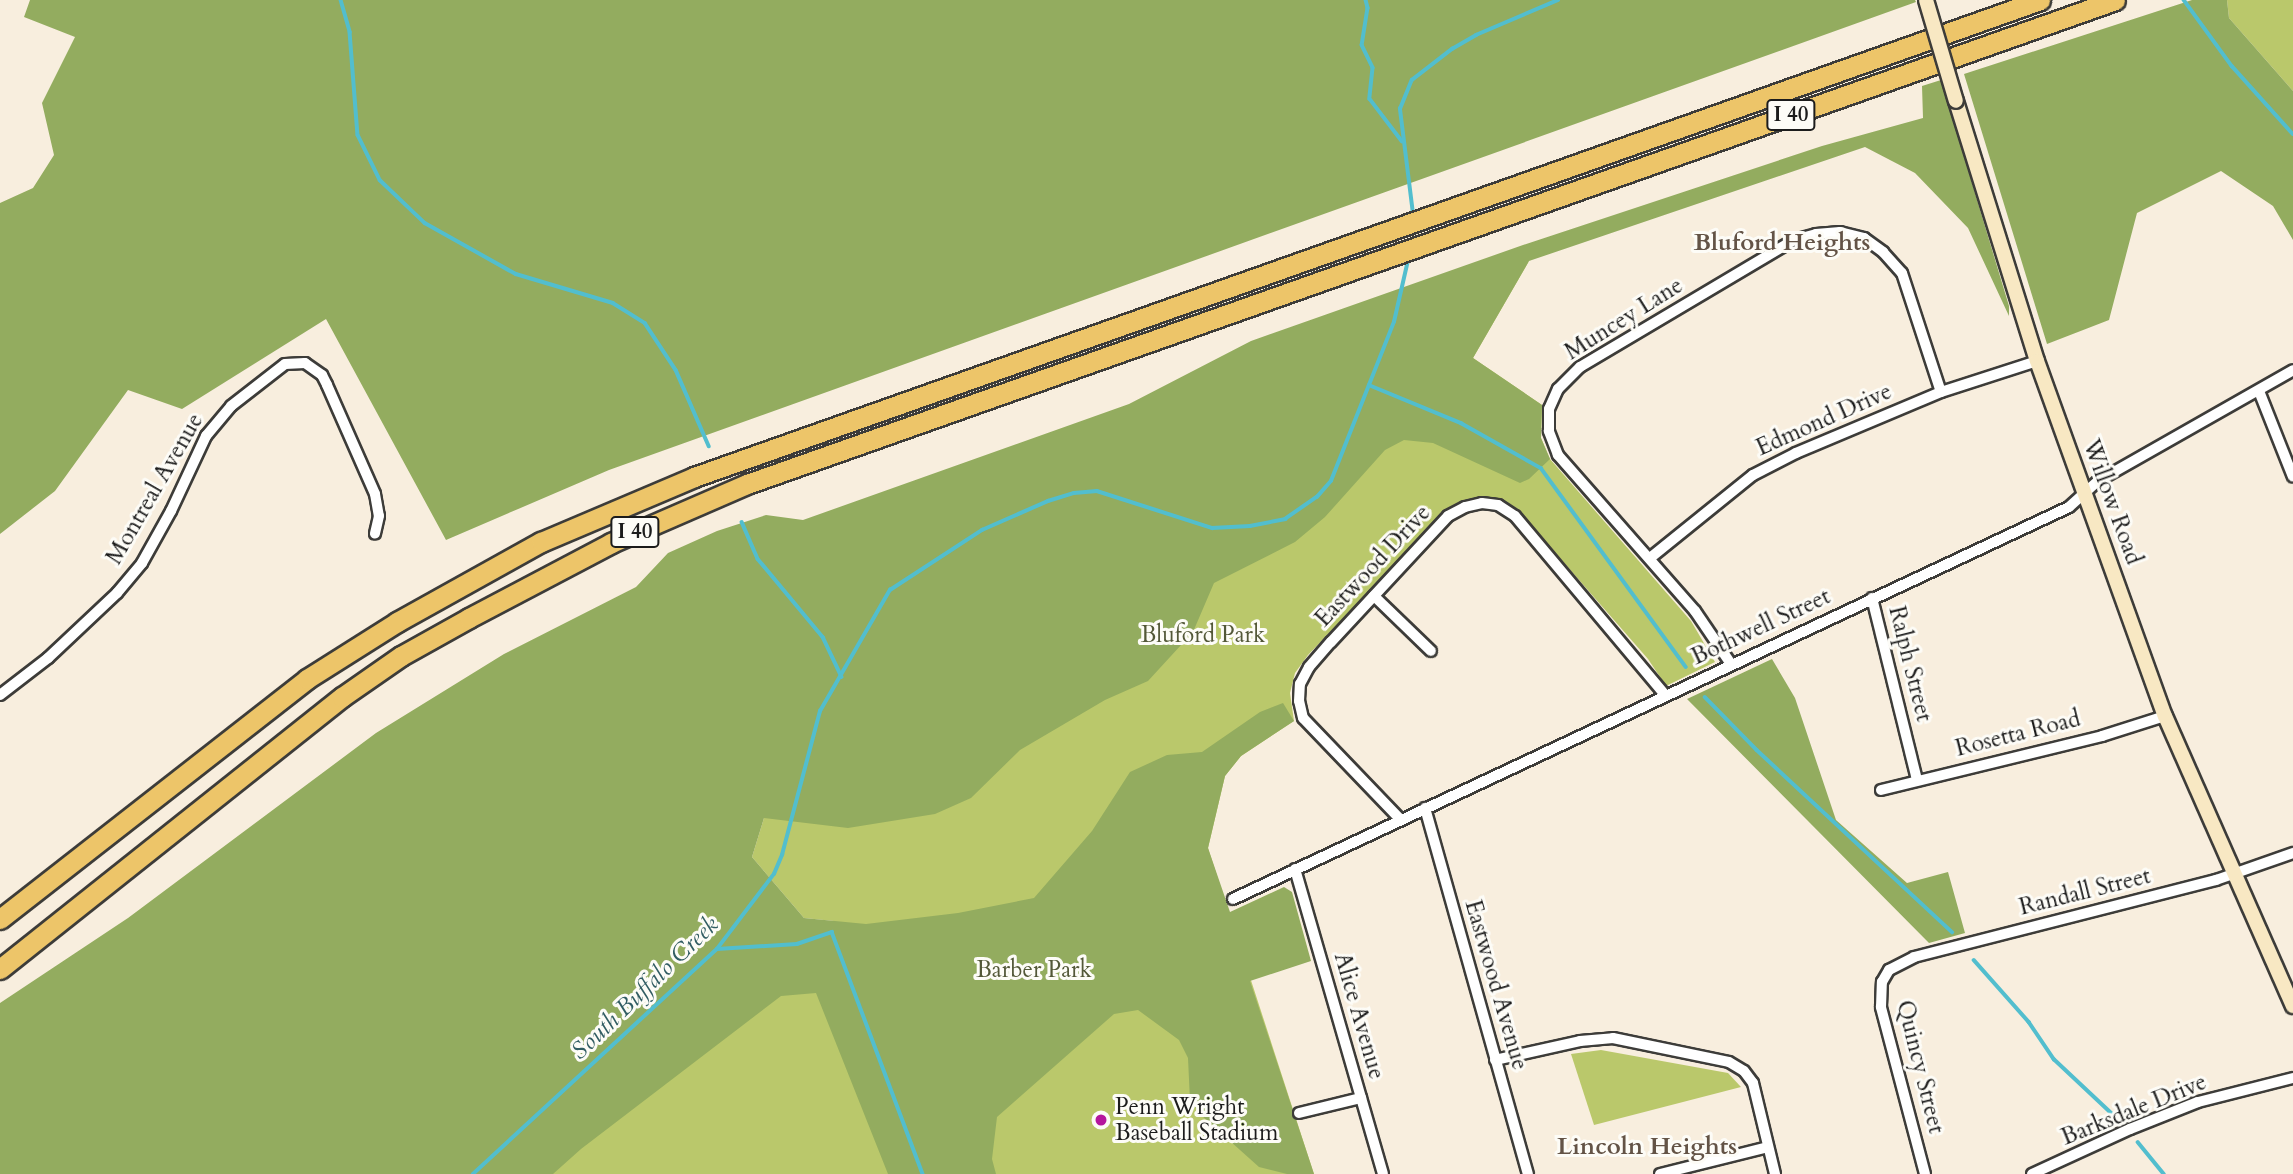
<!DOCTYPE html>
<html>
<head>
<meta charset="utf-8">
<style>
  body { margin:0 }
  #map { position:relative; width:2293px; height:1174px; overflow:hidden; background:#f8eede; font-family:Cardo,serif }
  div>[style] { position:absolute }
  .green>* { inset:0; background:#bac86b }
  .forest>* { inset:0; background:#93ac5f }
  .stream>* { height:3.5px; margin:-1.75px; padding:0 1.75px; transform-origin:1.75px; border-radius:1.75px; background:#52bece }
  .roads { filter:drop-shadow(2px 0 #3d3c39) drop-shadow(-2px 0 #3d3c39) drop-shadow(0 2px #3d3c39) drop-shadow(0 -2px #3d3c39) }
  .street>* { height:10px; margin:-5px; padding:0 5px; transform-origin:5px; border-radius:5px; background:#fff }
  .secondary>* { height:14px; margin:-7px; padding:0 7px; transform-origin:7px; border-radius:7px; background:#f8e8c3 }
  .highway>* { height:19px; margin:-9.5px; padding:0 9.5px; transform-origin:9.5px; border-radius:9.5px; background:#edc569 }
  .bridges { filter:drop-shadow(2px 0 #3d3c39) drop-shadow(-2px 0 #3d3c39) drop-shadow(0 2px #3d3c39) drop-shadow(0 -2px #3d3c39) }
  .secondary-bridge>* { height:14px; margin:-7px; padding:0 7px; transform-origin:7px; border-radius:7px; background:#f8e8c3 }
  .dots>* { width:19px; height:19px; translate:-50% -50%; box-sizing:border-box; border:4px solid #fdfcf7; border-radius:50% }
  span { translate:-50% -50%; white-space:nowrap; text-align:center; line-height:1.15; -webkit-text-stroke:6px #fdfcf7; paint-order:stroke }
  .shield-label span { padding:2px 5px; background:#fdfcf7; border:2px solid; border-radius:5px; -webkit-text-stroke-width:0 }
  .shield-label { font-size:21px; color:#1c1c1c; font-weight:700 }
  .street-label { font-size:23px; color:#1c1c1c }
  .park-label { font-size:23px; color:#535838 }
  .poi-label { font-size:23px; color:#1c1c1c }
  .left { translate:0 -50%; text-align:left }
  .neighbourhood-label { font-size:24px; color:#635346; font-weight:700 }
  .water-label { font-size:24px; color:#325d63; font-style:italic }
</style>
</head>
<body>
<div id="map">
  <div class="green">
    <div style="clip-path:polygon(2227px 0,2293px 0,2293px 91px,2229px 18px)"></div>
    <div style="clip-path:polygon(1529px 261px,1473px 358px,1542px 405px,1541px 438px,1550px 459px,1691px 621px,1715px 662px,1666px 686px,1648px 659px,1518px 510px,1499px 501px,1478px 498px,1449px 508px,1308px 655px,1295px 673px,1290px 693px,1294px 721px,1241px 756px,1225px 776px,1208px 848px,1314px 1174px,416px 1174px,737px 933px,834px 921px,804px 918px,752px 857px,764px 818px)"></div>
    <div style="clip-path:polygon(1601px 1050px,1728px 1073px,1741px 1087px,1594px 1125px,1571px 1054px)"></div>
  </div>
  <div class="forest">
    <div style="clip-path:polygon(30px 0,1915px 0,1916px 2px,609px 470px,446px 540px,326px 319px,182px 409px,128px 390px,55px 491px,0 534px,0 203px,33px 188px,54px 155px,42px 103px,75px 37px,24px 17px)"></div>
    <div style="clip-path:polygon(2192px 0,2227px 0,2229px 18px,2293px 91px,2293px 240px,2273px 206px,2221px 171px,2137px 213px,2109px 320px,2047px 344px,1964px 74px)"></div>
    <div style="clip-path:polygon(1941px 80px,2009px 306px,2009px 316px,1968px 228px,1915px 173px,1865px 147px,1529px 261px,1473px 358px,1542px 405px,1541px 438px,1550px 459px,1529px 479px,1520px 483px,1433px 443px,1404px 440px,1385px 450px,1325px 517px,1295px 542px,1214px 583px,1193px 632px,1148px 681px,1105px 700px,1020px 750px,971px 798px,935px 814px,848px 828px,764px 818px,752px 857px,804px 918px,866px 924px,958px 913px,1034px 898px,1092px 831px,1130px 772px,1167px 755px,1202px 752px,1260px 712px,1283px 703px,1294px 721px,1241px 756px,1225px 776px,1208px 848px,1230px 912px,1284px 887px,1292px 892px,1311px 961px,1250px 981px,1314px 1174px,1287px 1174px,1259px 1167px,1202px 1116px,1190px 1101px,1188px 1058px,1179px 1040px,1138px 1010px,1114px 1014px,997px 1117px,992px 1159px,996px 1174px,888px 1174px,816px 993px,781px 996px,581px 1149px,553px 1174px,0 1174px,0 1003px,128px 918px,376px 733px,504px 654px,636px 587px,668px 553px,717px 531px,766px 515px,803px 520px,1129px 404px,1251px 341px,1523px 245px,1822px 146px,1923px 118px,1922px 86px)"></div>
    <div style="clip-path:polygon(1772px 659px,1795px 698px,1836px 820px,1907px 883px,1948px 872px,1965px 933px,1929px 943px,1687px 699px)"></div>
  </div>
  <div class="stream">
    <div style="left:341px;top:0;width:33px;rotate:74deg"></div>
    <div style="left:350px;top:32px;width:103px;rotate:85.6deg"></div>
    <div style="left:358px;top:135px;width:50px;rotate:63.9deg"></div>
    <div style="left:380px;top:180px;width:62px;rotate:43.7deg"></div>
    <div style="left:425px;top:223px;width:104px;rotate:29.3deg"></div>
    <div style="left:516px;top:274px;width:101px;rotate:16.6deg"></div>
    <div style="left:613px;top:303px;width:38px;rotate:32deg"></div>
    <div style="left:645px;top:323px;width:56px;rotate:56.6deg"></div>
    <div style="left:676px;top:370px;width:83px;rotate:66.5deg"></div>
    <div style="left:1366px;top:0;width:8px;rotate:76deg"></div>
    <div style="left:1368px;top:8px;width:37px;rotate:99deg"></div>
    <div style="left:1362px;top:45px;width:25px;rotate:64deg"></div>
    <div style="left:1373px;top:68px;width:31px;rotate:96deg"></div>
    <div style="left:1370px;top:99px;width:53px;rotate:52.7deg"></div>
    <div style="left:2184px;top:0;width:82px;rotate:54deg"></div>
    <div style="left:2232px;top:66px;width:91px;rotate:48.1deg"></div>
    <div style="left:1413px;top:214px;width:106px;rotate:-97.1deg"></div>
    <div style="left:1400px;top:109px;width:31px;rotate:-68deg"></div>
    <div style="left:1412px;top:80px;width:51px;rotate:-37.8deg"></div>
    <div style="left:1452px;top:49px;width:28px;rotate:-30deg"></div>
    <div style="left:1476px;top:35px;width:89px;rotate:-23.1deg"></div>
    <div style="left:1369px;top:385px;width:100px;rotate:22.4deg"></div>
    <div style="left:1461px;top:423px;width:92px;rotate:29.4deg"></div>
    <div style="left:1541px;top:468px;width:246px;rotate:53.9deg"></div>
    <div style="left:742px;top:522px;width:40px;rotate:66.6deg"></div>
    <div style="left:758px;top:559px;width:102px;rotate:50.2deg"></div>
    <div style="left:823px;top:637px;width:44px;rotate:64.6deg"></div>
    <div style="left:1705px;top:697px;width:74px;rotate:45.5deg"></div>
    <div style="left:1757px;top:750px;width:267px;rotate:43deg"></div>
    <div style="left:717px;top:949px;width:80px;rotate:-3.6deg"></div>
    <div style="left:797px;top:944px;width:37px;rotate:-19deg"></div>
    <div style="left:832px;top:932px;width:259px;rotate:69.4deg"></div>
    <div style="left:1974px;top:960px;width:83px;rotate:48.4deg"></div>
    <div style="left:2029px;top:1022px;width:45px;rotate:56deg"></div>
    <div style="left:2054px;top:1059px;width:89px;rotate:43.2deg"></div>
    <div style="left:2138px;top:1142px;width:41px;rotate:50.9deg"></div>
    <div style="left:473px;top:1174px;width:332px;rotate:-42.7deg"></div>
    <div style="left:717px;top:949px;width:94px;rotate:-52.8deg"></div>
    <div style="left:774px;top:874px;width:21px;rotate:-67deg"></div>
    <div style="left:782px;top:855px;width:149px;rotate:-75.2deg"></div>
    <div style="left:820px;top:711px;width:140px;rotate:-60deg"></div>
    <div style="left:890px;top:590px;width:110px;rotate:-33.1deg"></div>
    <div style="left:982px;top:530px;width:72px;rotate:-23.7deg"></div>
    <div style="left:1048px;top:501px;width:27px;rotate:-17deg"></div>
    <div style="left:1074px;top:493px;width:23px;rotate:-5deg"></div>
    <div style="left:1097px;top:491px;width:121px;rotate:17.8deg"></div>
    <div style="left:1212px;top:528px;width:38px;rotate:-3deg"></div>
    <div style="left:1250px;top:526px;width:36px;rotate:-11deg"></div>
    <div style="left:1285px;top:519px;width:39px;rotate:-35deg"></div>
    <div style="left:1317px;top:497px;width:21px;rotate:-49deg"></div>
    <div style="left:1331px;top:481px;width:171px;rotate:-68.4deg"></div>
    <div style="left:1394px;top:322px;width:68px;rotate:-77.2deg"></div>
  </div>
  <div class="roads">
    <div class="street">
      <div style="left:2259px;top:391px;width:92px;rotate:68.4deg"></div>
      <div style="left:1650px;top:558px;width:132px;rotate:-38.9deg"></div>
      <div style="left:1753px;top:475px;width:48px;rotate:-27.1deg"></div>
      <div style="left:1796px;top:453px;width:157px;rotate:-22.8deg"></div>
      <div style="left:1941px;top:392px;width:101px;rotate:-17.9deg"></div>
      <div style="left:1374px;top:596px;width:79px;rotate:44deg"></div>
      <div style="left:1872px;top:598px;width:187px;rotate:76.1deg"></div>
      <div style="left:1731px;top:664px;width:64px;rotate:-124.2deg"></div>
      <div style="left:1695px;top:611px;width:208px;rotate:-131.3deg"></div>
      <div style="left:1558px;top:455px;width:26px;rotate:-111deg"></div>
      <div style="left:1549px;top:431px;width:22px;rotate:-90deg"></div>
      <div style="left:1549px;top:409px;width:22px;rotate:-66deg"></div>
      <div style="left:1558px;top:389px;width:31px;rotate:-45deg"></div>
      <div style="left:1580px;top:367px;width:249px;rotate:-30.7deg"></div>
      <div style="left:1794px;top:240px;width:23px;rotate:-15deg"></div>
      <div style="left:1816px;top:234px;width:24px;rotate:-5deg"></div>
      <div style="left:1840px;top:232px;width:25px;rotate:14deg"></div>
      <div style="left:1864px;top:238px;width:24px;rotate:36deg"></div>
      <div style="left:1883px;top:252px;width:28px;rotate:48deg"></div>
      <div style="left:1902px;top:273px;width:125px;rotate:71.9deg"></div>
      <div style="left:0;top:695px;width:61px;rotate:-37.6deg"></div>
      <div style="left:48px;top:658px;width:95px;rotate:-43.3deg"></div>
      <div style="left:117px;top:593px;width:39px;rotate:-50deg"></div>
      <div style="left:142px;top:563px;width:60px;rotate:-60.9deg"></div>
      <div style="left:171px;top:511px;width:83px;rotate:-65deg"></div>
      <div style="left:206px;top:436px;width:39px;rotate:-50deg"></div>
      <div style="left:231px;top:406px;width:68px;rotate:-37.9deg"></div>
      <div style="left:285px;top:364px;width:20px;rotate:-3deg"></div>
      <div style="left:305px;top:363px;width:21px;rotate:35deg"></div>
      <div style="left:322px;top:375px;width:11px;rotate:63deg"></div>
      <div style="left:327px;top:385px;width:119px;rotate:66.2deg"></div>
      <div style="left:375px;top:494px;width:22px;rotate:80deg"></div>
      <div style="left:379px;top:516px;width:18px;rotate:103deg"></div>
      <div style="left:1881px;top:790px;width:228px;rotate:-13.7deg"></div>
      <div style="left:2102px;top:736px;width:66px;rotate:-17.6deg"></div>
      <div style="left:1425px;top:808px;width:380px;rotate:74.3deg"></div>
      <div style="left:1400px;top:819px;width:140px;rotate:-133.8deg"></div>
      <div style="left:1303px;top:718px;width:17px;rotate:-103deg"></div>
      <div style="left:1299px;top:701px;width:17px;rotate:-87deg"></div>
      <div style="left:1300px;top:684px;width:19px;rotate:-62deg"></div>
      <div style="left:1309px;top:667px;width:33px;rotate:-49deg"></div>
      <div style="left:1331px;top:642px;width:172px;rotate:-47.1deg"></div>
      <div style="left:1448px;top:516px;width:19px;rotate:-28deg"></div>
      <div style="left:1465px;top:507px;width:17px;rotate:-13deg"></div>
      <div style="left:1482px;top:503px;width:16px;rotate:7deg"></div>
      <div style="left:1498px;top:505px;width:20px;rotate:33deg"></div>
      <div style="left:1515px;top:516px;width:234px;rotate:50deg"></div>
      <div style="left:1295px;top:869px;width:317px;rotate:73.9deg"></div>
      <div style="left:1233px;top:899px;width:923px;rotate:-25.12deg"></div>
      <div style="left:2069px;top:507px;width:39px;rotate:-42deg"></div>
      <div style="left:2098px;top:481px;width:224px;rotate:-29.6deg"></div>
      <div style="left:1495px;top:1060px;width:87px;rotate:-12.6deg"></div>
      <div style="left:1580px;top:1041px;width:33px;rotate:-5deg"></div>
      <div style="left:1613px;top:1038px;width:118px;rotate:11.7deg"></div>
      <div style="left:1729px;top:1062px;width:17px;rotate:31deg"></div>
      <div style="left:1744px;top:1071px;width:15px;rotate:53deg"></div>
      <div style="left:1753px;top:1083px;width:94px;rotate:76.4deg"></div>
      <div style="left:1299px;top:1113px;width:64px;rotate:-13.6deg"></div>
      <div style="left:1660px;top:1174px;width:111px;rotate:-14deg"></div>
      <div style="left:1925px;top:1174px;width:173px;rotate:-104.8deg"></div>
      <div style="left:1881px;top:1007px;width:25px;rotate:-88deg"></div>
      <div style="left:1882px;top:982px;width:14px;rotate:-60deg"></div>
      <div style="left:1889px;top:970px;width:28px;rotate:-27deg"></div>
      <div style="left:1914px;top:957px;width:312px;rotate:-14.3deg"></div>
      <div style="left:2216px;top:880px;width:82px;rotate:-19.3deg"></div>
      <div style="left:2032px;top:1174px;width:108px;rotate:-24.7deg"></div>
      <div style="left:2130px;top:1129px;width:73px;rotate:-21.7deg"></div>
      <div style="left:2198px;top:1102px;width:98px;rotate:-14.2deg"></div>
    </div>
    <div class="secondary">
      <div style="left:1956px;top:101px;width:272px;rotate:72.7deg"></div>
      <div style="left:2037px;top:361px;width:377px;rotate:70.2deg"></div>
      <div style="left:2165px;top:716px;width:317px;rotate:66.2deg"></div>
    </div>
    <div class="highway">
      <div style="left:0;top:919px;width:390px;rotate:-38deg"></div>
      <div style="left:307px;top:679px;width:107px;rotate:-32.3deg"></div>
      <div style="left:397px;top:622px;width:165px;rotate:-29.1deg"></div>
      <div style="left:541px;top:542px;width:166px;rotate:-23deg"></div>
      <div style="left:694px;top:477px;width:1428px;rotate:-19.51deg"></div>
      <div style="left:0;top:969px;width:437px;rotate:-38.5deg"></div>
      <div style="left:342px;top:697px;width:72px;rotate:-34.8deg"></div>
      <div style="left:401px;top:656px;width:78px;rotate:-29.2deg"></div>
      <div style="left:469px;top:618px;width:161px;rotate:-27.8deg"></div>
      <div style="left:611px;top:543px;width:148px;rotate:-23.5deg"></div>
      <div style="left:747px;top:484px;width:1451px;rotate:-19.48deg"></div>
    </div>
  </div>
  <div class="bridges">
    <div class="secondary-bridge">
      <div style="left:1926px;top:0;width:105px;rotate:73.5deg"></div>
    </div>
  </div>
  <div class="dots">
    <div style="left:1101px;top:1120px;background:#b5179e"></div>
  </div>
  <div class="shield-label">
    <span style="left:1791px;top:115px">I 40</span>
    <span style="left:635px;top:532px">I 40</span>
  </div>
  <div class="street-label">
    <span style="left:1624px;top:319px;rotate:-32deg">Muncey Lane</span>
    <span style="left:1824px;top:420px;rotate:-24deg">Edmond Drive</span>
    <span style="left:155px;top:489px;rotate:-60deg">Montreal Avenue</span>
    <span style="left:2112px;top:502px;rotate:70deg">Willow Road</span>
    <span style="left:1373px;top:566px;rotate:-47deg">Eastwood Drive</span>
    <span style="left:1761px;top:627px;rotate:-25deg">Bothwell Street</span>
    <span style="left:1910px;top:664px;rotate:76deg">Ralph Street</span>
    <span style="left:2018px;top:734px;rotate:-14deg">Rosetta Road</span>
    <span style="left:2085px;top:892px;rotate:-14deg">Randall Street</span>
    <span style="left:1496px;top:985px;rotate:74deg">Eastwood Avenue</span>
    <span style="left:1359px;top:1016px;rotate:74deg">Alice Avenue</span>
    <span style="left:1920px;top:1067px;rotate:76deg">Quincy Street</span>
    <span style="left:2134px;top:1110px;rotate:-22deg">Barksdale Drive</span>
  </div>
  <div class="park-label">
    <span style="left:1203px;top:635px">Bluford Park</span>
    <span style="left:1034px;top:970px">Barber Park</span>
  </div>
  <div class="poi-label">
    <span class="left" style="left:1115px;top:1120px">Penn Wright<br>Baseball Stadium</span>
  </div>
  <div class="neighbourhood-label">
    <span style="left:1782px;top:243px">Bluford Heights</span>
    <span style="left:1647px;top:1147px">Lincoln Heights</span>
  </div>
  <div class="water-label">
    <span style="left:645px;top:988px;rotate:-44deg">South Buffalo Creek</span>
  </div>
</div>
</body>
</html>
